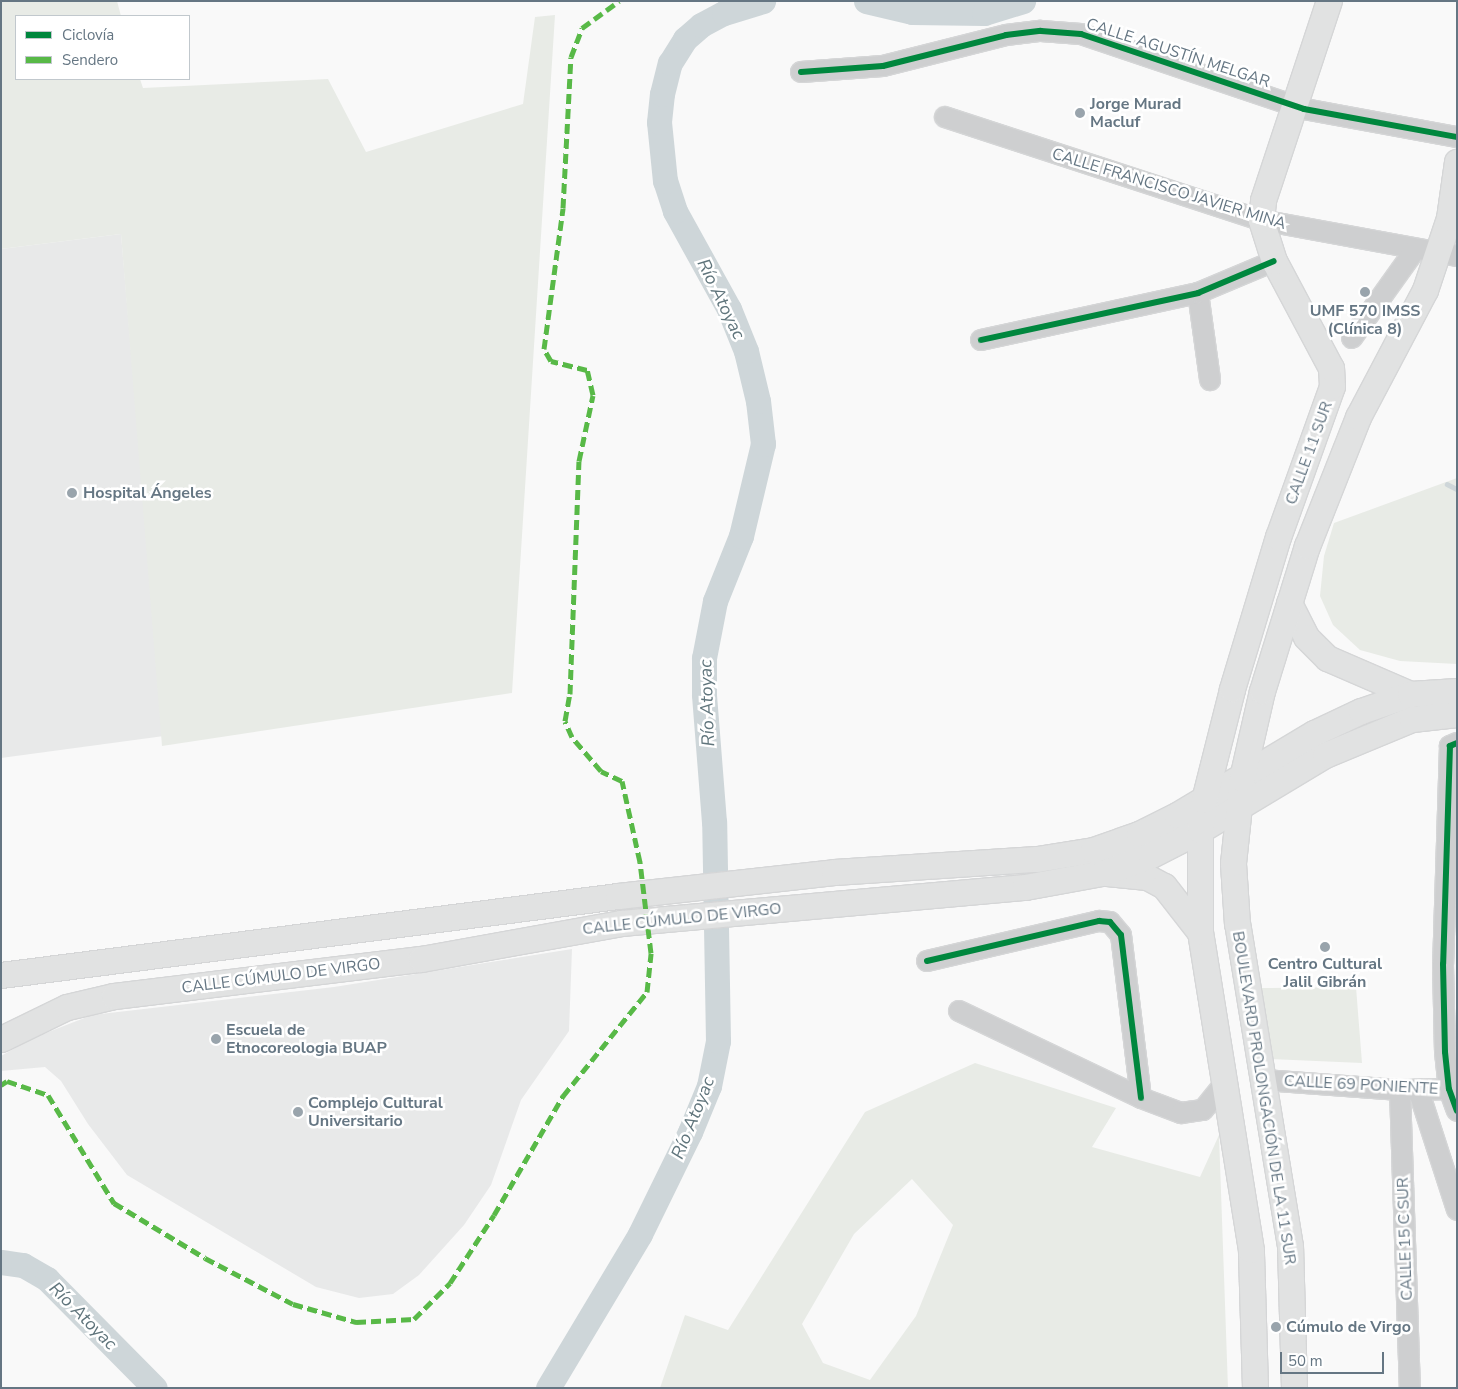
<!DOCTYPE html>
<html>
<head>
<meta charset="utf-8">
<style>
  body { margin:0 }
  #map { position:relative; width:1458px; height:1389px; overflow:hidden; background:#f9f9f9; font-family:"Nunito Sans",sans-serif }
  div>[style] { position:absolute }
  .built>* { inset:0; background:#e8e9e9 }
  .green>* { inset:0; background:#e8ebe6 }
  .stream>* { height:4.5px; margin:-2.25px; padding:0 2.25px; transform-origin:2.25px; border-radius:2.25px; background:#ced6d9 }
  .river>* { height:25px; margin:-12.5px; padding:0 12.5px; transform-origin:12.5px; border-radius:12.5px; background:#ced6d9 }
  .roads { filter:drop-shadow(1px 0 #d5d6d7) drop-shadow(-1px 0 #d5d6d7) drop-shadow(0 1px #d5d6d7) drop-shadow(0 -1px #d5d6d7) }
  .minor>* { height:20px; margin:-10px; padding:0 10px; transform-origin:10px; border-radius:10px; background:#cecfd0 }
  .major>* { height:25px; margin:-12.5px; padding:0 12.5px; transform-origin:12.5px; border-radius:12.5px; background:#e1e2e2 }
  .quiet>* { height:5px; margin-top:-2.5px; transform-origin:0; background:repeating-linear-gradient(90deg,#58b947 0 10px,transparent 0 15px) }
  .cycleway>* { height:6px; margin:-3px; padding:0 3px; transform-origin:3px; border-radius:3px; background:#00873e }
  .dots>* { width:14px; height:14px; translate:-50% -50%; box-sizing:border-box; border:2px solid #fff; border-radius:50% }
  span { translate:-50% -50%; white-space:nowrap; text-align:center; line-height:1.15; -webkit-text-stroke:5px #fff; paint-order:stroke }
  .street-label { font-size:16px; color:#657683 }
  .poi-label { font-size:16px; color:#657683; font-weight:700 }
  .left { translate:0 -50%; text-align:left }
  .water-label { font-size:18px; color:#60757c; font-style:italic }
  .frame { position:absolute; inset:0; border:2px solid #657683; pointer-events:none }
  .legend { position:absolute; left:15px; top:15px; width:175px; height:65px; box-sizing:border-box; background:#fff; border:1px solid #c1c8cd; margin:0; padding:6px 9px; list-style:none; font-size:15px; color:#657683 }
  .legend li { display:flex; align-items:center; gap:10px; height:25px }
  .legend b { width:25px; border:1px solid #c1c8cd }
  .scale { position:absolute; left:1280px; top:1352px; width:104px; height:22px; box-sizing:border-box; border:2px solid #657683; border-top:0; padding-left:6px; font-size:15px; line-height:18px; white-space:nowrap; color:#657683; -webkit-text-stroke:4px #fff; paint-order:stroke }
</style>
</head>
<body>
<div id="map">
  <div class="built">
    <div style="clip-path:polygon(121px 234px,164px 736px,1px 758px,1px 249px)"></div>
    <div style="clip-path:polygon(572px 949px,569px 1031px,521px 1100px,491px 1185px,464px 1225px,419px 1275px,393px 1294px,359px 1298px,316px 1287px,127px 1175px,88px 1124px,61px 1081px,45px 1067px,1px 1071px,1px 1056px,33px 1038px,92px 1015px,334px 987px)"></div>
  </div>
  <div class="green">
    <div style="clip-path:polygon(1px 1px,117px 1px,121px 16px,16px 16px,16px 79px,140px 79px,143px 88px,328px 79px,366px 152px,523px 104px,535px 17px,555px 15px,512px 693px,162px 746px,121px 234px,1px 249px)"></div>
    <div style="clip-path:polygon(1457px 478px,1457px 664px,1400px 661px,1360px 650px,1333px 625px,1320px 596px,1324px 556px,1334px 523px)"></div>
    <div style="clip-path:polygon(1356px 987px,1362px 1063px,1270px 1059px,1260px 988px)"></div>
    <div style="clip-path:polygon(evenodd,975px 1063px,1116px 1108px,1092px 1147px,1200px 1177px,1219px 1135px,1228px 1388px,660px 1388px,685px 1315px,728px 1330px,865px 1112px,975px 1063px,912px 1179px,953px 1225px,916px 1316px,870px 1380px,823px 1363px,802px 1324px,854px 1234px,912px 1179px)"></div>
  </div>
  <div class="stream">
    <div style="left:1447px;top:484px;width:11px;rotate:27deg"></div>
  </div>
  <div class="river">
    <div style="left:866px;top:1px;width:47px;rotate:13.4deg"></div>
    <div style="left:912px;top:12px;width:72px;rotate:0.8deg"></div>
    <div style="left:984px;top:13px;width:41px;rotate:-17.1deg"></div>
    <div style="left:1px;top:1262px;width:22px;rotate:8deg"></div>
    <div style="left:23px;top:1265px;width:28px;rotate:30deg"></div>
    <div style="left:47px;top:1279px;width:153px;rotate:45.3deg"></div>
    <div style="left:548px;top:1388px;width:179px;rotate:-59.1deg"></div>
    <div style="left:640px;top:1234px;width:114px;rotate:-63.9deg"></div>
    <div style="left:690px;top:1132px;width:50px;rotate:-67.6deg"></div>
    <div style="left:709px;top:1086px;width:46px;rotate:-78.7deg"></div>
    <div style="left:718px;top:1041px;width:219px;rotate:-91deg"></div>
    <div style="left:714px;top:822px;width:128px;rotate:-94.5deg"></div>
    <div style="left:704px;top:694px;width:36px;rotate:-90deg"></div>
    <div style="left:704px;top:658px;width:58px;rotate:-79.1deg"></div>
    <div style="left:715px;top:601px;width:70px;rotate:-68.2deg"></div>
    <div style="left:741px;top:536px;width:95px;rotate:-76.6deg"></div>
    <div style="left:763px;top:444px;width:43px;rotate:-96.6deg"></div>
    <div style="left:758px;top:401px;width:51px;rotate:-103.5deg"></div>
    <div style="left:746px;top:351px;width:45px;rotate:-112deg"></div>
    <div style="left:729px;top:309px;width:112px;rotate:-118.9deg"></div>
    <div style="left:675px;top:211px;width:32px;rotate:-108deg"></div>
    <div style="left:665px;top:181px;width:59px;rotate:-95.8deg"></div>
    <div style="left:659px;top:122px;width:28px;rotate:-84deg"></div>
    <div style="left:662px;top:94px;width:32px;rotate:-76deg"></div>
    <div style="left:670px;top:63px;width:28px;rotate:-58deg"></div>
    <div style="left:685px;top:39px;width:21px;rotate:-41deg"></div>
    <div style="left:701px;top:25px;width:26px;rotate:-28deg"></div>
    <div style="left:724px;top:13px;width:41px;rotate:-17.1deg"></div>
  </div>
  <div class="roads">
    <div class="minor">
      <div style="left:801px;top:72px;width:82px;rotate:-4.2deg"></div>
      <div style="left:883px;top:66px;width:127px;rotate:-14.1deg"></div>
      <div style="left:1006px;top:35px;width:35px;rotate:-7deg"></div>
      <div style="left:1041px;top:31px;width:40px;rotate:4.3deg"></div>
      <div style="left:1081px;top:34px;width:235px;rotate:18.6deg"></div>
      <div style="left:1304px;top:109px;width:156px;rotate:10.4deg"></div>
      <div style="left:945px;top:117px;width:332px;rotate:18.1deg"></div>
      <div style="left:1261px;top:220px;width:199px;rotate:10.4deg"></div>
      <div style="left:1198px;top:293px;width:88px;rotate:82.1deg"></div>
      <div style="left:1352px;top:338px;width:108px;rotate:-54.4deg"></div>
      <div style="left:981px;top:340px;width:222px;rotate:-12.2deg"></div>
      <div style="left:1198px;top:293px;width:82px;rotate:-22.8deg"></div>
      <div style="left:1457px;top:743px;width:8px;rotate:157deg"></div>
      <div style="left:1450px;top:746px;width:218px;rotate:91.8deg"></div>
      <div style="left:1443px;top:964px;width:88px;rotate:88.7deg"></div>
      <div style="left:1445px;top:1052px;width:37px;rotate:84deg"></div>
      <div style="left:1449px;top:1089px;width:23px;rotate:70deg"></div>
      <div style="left:927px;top:961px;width:177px;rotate:-13.1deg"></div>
      <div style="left:1099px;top:921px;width:11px;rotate:5deg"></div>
      <div style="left:1110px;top:922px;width:17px;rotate:50deg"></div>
      <div style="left:1121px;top:935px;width:164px;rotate:83deg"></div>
      <div style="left:959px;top:1011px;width:202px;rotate:25.5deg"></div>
      <div style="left:1141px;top:1098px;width:43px;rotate:20.6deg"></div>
      <div style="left:1181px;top:1113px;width:22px;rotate:-8deg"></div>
      <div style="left:1203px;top:1110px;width:33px;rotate:-51deg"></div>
      <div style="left:1264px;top:1080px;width:136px;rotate:4.2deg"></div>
      <div style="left:1400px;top:1090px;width:57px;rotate:-1deg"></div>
      <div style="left:1418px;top:1089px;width:127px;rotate:72.1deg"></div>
      <div style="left:1400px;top:1090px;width:298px;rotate:88.1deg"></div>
    </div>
    <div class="major">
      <div style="left:1289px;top:603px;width:38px;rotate:63deg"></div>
      <div style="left:1306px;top:637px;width:30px;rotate:45deg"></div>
      <div style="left:1327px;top:658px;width:90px;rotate:23.4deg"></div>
      <div style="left:1107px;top:873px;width:40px;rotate:5.7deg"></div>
      <div style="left:1147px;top:877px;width:19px;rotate:28deg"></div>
      <div style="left:1164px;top:886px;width:58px;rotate:52deg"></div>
      <div style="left:1px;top:975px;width:622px;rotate:-7.3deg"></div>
      <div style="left:618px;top:896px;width:217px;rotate:-6.3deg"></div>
      <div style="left:834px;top:872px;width:203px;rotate:-3.7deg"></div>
      <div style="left:1037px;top:859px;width:57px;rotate:-9.1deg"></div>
      <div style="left:1093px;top:850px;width:49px;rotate:-19.2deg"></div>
      <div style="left:1139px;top:834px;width:42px;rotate:-26.6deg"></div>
      <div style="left:1177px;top:815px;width:160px;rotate:-30.9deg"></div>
      <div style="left:1314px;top:733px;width:52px;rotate:-25.1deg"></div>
      <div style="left:1361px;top:711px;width:52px;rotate:-19.1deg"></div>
      <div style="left:1410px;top:694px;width:47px;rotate:-3.7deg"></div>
      <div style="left:1px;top:1039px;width:73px;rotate:-25.9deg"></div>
      <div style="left:67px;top:1007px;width:48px;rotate:-13.2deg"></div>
      <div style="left:114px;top:996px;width:309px;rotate:-6.9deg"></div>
      <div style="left:421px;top:959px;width:203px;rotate:-10.2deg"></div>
      <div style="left:621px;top:923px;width:406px;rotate:-5.1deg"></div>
      <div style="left:1025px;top:887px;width:78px;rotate:-10.3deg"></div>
      <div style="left:1102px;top:873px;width:52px;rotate:-20.2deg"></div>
      <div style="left:1151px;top:855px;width:55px;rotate:-27deg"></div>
      <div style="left:1200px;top:830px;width:146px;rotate:-31deg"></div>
      <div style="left:1325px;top:755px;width:94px;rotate:-22.5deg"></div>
      <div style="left:1412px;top:719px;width:45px;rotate:-6.3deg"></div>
      <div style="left:1255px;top:1388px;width:138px;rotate:-91.7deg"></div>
      <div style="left:1251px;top:1250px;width:322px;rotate:-99.1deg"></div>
      <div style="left:1200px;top:932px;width:102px;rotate:-90deg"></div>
      <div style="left:1200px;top:830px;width:30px;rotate:-82deg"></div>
      <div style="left:1204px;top:800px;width:114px;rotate:-75.8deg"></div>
      <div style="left:1232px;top:689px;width:159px;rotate:-73.2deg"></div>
      <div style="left:1278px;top:537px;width:160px;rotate:-70.3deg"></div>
      <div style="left:1332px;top:386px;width:18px;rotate:-93deg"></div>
      <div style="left:1331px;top:368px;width:121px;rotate:-118deg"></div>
      <div style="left:1274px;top:261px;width:43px;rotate:-107.6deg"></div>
      <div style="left:1261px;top:220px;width:20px;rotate:-84deg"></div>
      <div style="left:1263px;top:200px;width:210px;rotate:-71.7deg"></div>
      <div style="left:1294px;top:1388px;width:142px;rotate:-91.6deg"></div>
      <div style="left:1290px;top:1246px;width:326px;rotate:-99.3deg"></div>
      <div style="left:1237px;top:924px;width:61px;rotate:-93.8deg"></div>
      <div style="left:1233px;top:863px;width:85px;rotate:-84deg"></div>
      <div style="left:1242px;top:778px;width:89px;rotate:-77.1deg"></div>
      <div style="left:1262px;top:691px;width:152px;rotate:-72.8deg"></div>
      <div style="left:1307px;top:546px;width:139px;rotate:-68.4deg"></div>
      <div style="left:1358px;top:417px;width:144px;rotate:-62.2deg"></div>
      <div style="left:1425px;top:290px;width:76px;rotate:-71.6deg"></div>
      <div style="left:1449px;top:218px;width:57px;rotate:-81.9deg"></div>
    </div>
  </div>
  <div class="quiet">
    <div style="left:1px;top:1085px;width:7px;rotate:-34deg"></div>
    <div style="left:7px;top:1081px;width:43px;rotate:18.9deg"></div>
    <div style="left:48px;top:1095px;width:127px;rotate:58.6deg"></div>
    <div style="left:114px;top:1203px;width:106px;rotate:31.1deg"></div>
    <div style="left:205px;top:1258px;width:99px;rotate:27.6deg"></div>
    <div style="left:293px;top:1304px;width:66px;rotate:15.9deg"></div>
    <div style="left:356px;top:1322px;width:58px;rotate:-3deg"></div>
    <div style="left:414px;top:1319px;width:51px;rotate:-45deg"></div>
    <div style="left:450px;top:1283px;width:81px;rotate:-57.1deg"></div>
    <div style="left:494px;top:1215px;width:138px;rotate:-59.9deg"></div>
    <div style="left:563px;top:1096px;width:134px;rotate:-51.1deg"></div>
    <div style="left:647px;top:992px;width:39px;rotate:-84deg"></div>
    <div style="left:651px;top:953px;width:92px;rotate:-96.9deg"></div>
    <div style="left:640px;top:862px;width:83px;rotate:-102.5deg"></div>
    <div style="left:622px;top:781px;width:23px;rotate:-155deg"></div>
    <div style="left:601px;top:771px;width:45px;rotate:-130.5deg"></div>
    <div style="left:572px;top:737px;width:17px;rotate:-114deg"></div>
    <div style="left:565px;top:721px;width:27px;rotate:-80deg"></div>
    <div style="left:570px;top:694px;width:233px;rotate:-87.8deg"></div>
    <div style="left:579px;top:461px;width:67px;rotate:-78deg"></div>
    <div style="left:593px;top:395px;width:26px;rotate:-103deg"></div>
    <div style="left:587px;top:370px;width:37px;rotate:-166deg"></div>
    <div style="left:551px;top:361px;width:14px;rotate:-120deg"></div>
    <div style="left:544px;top:349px;width:142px;rotate:-82.3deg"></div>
    <div style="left:563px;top:208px;width:151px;rotate:-87deg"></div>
    <div style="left:571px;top:57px;width:31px;rotate:-69deg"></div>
    <div style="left:582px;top:28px;width:46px;rotate:-36.1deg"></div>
  </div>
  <div class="cycleway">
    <div style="left:801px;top:72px;width:82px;rotate:-4.2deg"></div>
    <div style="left:883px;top:66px;width:127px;rotate:-14.1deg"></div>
    <div style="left:1006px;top:35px;width:35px;rotate:-7deg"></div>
    <div style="left:1041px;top:31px;width:40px;rotate:4.3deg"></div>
    <div style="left:1081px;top:34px;width:235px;rotate:18.6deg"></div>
    <div style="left:1304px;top:109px;width:156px;rotate:10.4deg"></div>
    <div style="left:981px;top:340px;width:222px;rotate:-12.2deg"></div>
    <div style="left:1198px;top:293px;width:82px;rotate:-22.8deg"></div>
    <div style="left:1457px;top:743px;width:8px;rotate:157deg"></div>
    <div style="left:1450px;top:746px;width:218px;rotate:91.8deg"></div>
    <div style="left:1443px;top:964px;width:88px;rotate:88.7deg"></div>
    <div style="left:1445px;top:1052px;width:37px;rotate:84deg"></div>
    <div style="left:1449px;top:1089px;width:23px;rotate:70deg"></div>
    <div style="left:927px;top:961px;width:177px;rotate:-13.1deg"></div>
    <div style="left:1099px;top:921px;width:11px;rotate:5deg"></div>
    <div style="left:1110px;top:922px;width:17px;rotate:50deg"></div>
    <div style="left:1121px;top:935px;width:164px;rotate:83deg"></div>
  </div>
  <div class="dots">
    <div style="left:1080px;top:113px;background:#99a4ac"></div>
    <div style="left:1365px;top:292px;background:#99a4ac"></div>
    <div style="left:72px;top:493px;background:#99a4ac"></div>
    <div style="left:1325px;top:947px;background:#99a4ac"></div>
    <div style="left:216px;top:1039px;background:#99a4ac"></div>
    <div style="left:298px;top:1112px;background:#99a4ac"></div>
    <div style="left:1276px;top:1327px;background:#99a4ac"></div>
  </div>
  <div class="street-label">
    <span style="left:1178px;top:53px;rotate:18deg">CALLE AGUSTÍN MELGAR</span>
    <span style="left:1169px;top:189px;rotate:17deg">CALLE FRANCISCO JAVIER MINA</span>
    <span style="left:1309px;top:453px;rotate:-70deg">CALLE 11 SUR</span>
    <span style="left:682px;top:919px;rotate:-6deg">CALLE CÚMULO DE VIRGO</span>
    <span style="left:281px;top:976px;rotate:-7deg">CALLE CÚMULO DE VIRGO</span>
    <span style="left:1361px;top:1085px;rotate:3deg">CALLE 69 PONIENTE</span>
    <span style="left:1264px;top:1098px;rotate:81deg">BOULEVARD PROLONGACIÓN DE LA 11 SUR</span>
    <span style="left:1405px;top:1239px;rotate:-92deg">CALLE 15 C SUR</span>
  </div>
  <div class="poi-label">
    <span class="left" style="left:1090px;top:113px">Jorge Murad<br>Macluf</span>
    <span style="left:1365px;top:320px">UMF 570 IMSS<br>(Clínica 8)</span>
    <span class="left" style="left:83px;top:493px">Hospital Ángeles</span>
    <span style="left:1325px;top:973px">Centro Cultural<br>Jalil Gibrán</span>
    <span class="left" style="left:226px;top:1039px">Escuela de<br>Etnocoreologia BUAP</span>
    <span class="left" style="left:308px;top:1112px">Complejo Cultural<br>Universitario</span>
    <span class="left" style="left:1286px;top:1327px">Cúmulo de Virgo</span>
  </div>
  <div class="water-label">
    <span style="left:721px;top:299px;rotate:64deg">Río Atoyac</span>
    <span style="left:707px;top:703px;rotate:-92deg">Río Atoyac</span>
    <span style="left:693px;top:1118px;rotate:-68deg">Río Atoyac</span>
    <span style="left:83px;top:1316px;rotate:45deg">Río Atoyac</span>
  </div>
  <div class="frame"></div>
  <ul class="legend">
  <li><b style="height:6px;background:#00873e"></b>Ciclovía</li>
  <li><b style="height:6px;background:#58b947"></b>Sendero</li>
  </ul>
  <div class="scale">50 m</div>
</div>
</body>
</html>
